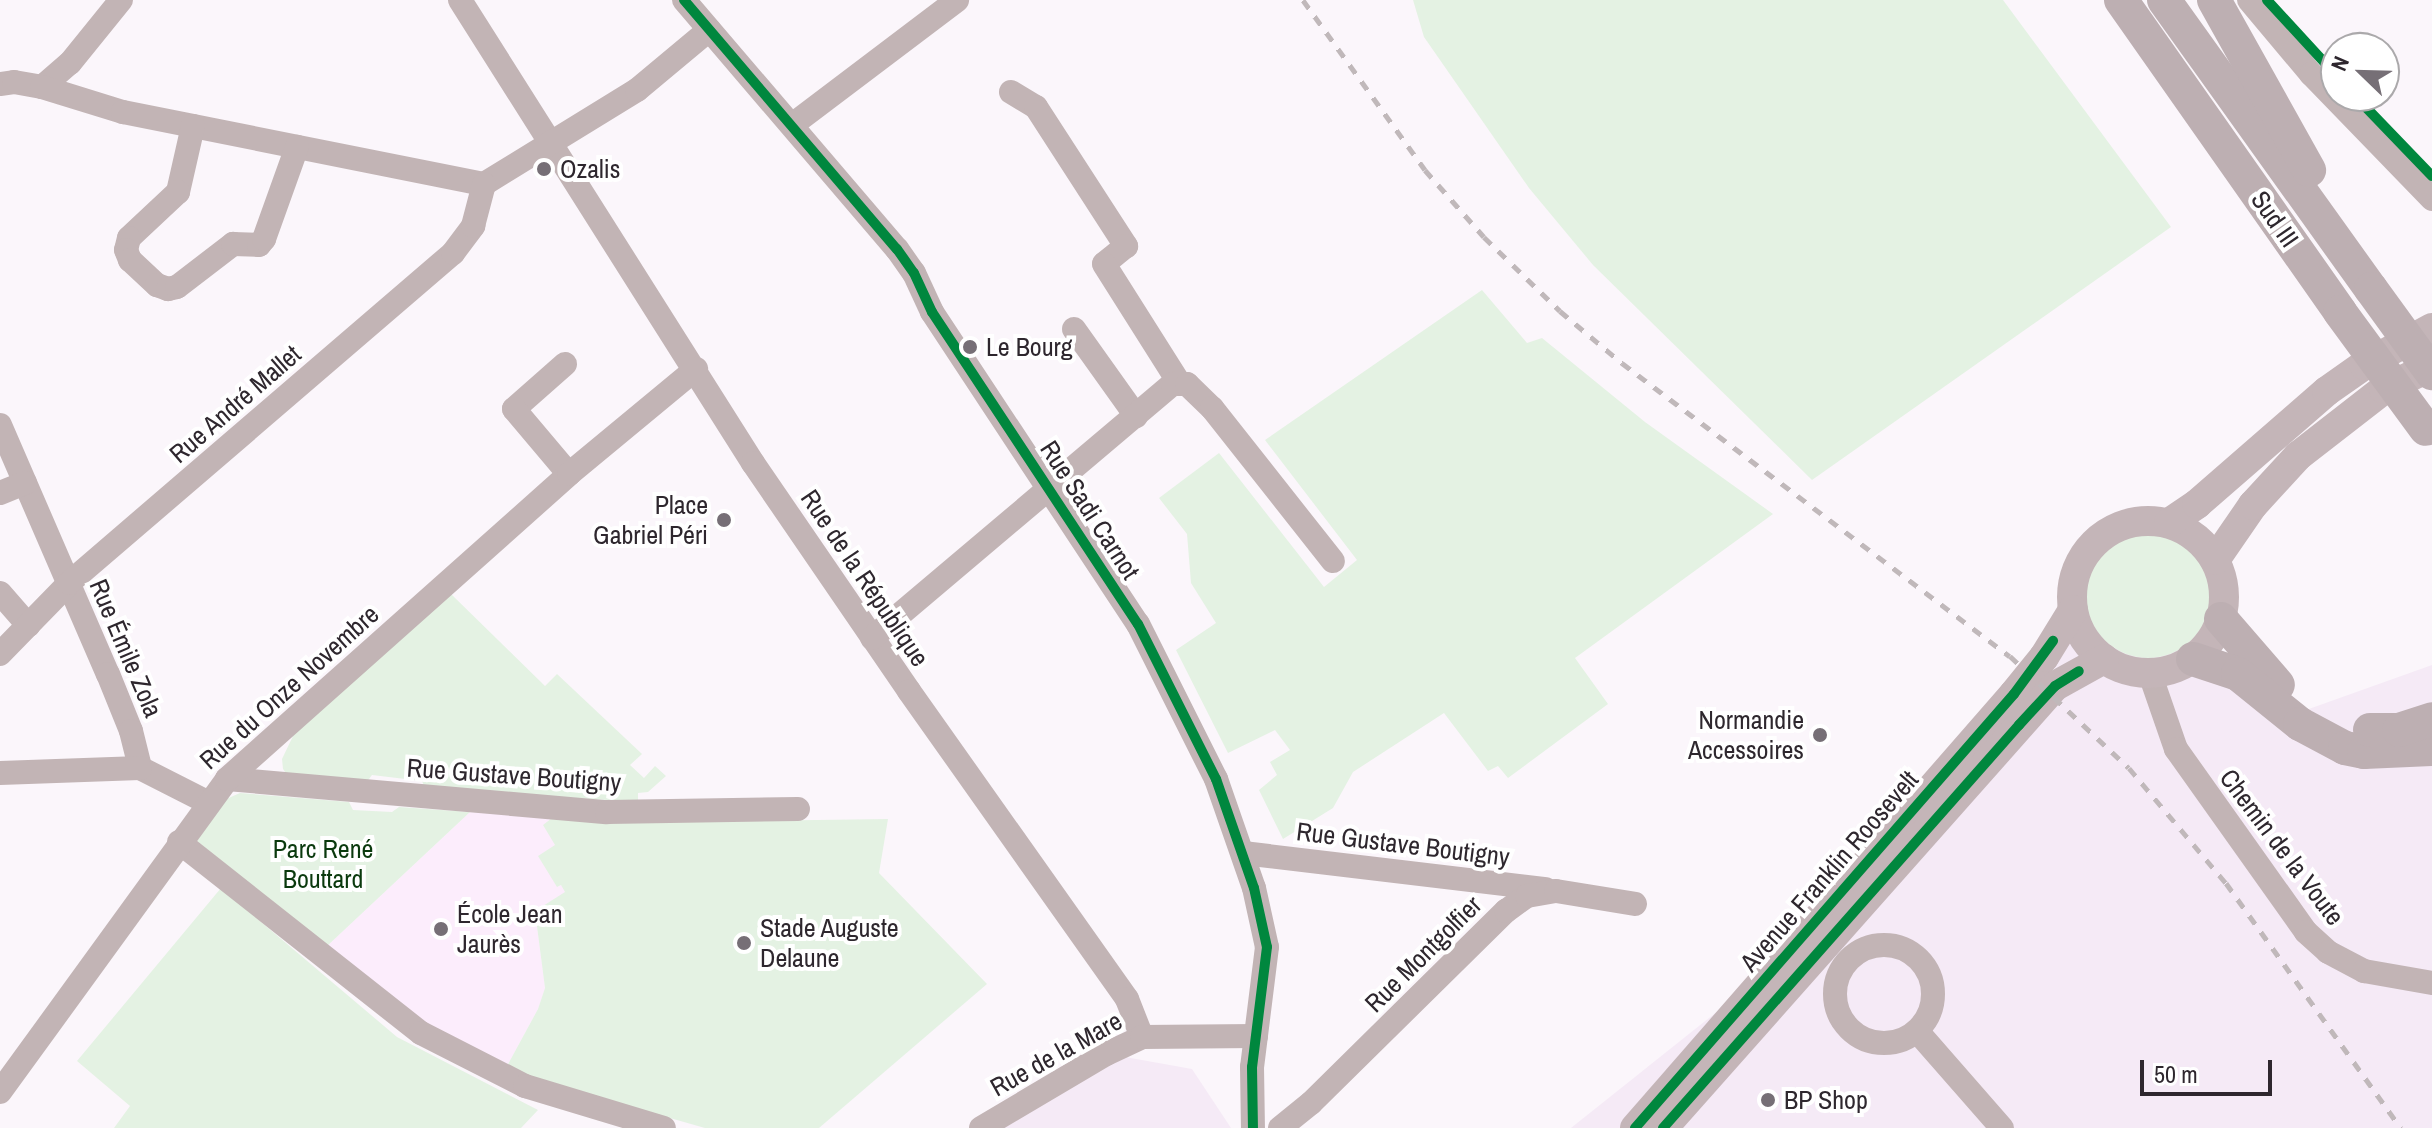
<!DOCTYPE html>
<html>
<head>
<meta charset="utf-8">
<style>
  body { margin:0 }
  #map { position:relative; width:2432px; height:1128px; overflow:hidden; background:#fbf6fb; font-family:"Archivo Narrow",sans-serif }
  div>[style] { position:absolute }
  .built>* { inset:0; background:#fcedfc }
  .industrial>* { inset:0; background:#f5eaf6 }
  .green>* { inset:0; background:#e4f2e3 }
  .round { border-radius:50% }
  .minor>* { height:24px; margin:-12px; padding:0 12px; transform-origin:12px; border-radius:12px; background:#c2b4b5 }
  .minor>.ring { margin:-12px; padding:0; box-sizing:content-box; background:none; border:24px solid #c2b4b5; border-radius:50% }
  .major>* { height:30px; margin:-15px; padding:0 15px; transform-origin:15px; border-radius:15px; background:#c4b5b8 }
  .major>.ring { margin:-15px; padding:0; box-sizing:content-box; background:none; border:30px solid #c4b5b8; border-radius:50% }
  .highway>* { height:34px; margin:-17px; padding:0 17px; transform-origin:17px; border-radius:17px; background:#bdafb2 }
  .rail>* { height:5px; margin-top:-2.5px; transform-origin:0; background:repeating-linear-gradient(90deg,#c0b8ba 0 10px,transparent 0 20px) }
  .highway-bridge>* { height:34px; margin:-17px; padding:0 17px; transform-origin:17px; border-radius:17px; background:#bdafb2 }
  .cycleway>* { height:10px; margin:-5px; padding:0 5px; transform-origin:5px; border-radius:5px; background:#00873e }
  .dots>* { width:22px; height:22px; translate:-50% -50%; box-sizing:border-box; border:4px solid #fff; border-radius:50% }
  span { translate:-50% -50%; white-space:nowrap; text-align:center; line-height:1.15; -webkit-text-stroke:8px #fff; paint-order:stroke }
  .poi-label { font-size:26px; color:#2e272e }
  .left { translate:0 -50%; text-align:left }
  .right { translate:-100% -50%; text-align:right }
  .street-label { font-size:26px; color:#2e272e }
  .park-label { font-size:26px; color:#0b3a0e }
  .north { position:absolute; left:2320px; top:32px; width:80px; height:80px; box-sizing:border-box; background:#fff; border:2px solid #aba9ab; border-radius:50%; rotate:293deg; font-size:22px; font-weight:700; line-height:32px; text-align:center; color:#2e272e }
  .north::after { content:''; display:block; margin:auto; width:28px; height:36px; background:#766f76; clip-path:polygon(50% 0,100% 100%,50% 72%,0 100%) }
  .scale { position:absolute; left:2140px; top:1060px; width:132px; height:36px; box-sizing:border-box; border:4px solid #2e272e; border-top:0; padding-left:10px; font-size:24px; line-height:28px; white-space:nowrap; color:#2e272e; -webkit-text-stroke:6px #fff; paint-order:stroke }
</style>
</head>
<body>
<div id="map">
  <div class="built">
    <div style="clip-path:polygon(470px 812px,552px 818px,555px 845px,543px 863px,558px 887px,561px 885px,566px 892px,535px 911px,545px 988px,538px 1009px,507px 1066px,422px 1021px,326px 947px)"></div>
  </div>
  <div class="industrial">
    <div style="clip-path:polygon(2112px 581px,2292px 715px,2432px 665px,2432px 1128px,1571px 1128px,1724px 1006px)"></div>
    <div style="clip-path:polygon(1125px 1057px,1192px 1069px,1231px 1128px,999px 1128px)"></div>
  </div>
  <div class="green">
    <div style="clip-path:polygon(1413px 0,2003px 0,2171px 227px,1812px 480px,1593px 265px,1529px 188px,1424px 37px)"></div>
    <div style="clip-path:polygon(1482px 290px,1527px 343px,1542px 338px,1645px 422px,1773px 514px,1575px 658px,1608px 704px,1508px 778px,1498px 766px,1488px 771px,1444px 713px,1353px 772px,1333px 808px,1283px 839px,1259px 790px,1277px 775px,1270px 762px,1290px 750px,1275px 730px,1228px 753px,1176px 650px,1216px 623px,1191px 583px,1187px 534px,1159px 498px,1219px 453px,1324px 587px,1357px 560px,1265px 440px)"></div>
    <div class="round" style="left:2086px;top:534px;width:124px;height:124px"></div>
    <div style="clip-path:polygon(451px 594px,545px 686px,557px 674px,642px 754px,630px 765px,644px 778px,655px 766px,666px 776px,648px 792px,638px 793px,638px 802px,425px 788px,422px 781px,372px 775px,366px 783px,288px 776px,283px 769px,282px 759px,294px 734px)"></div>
    <div style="clip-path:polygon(240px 793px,349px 802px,353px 810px,392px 812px,399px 807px,470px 812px,326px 947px,197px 841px,224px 800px)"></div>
    <div style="clip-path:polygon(552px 818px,609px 823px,888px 819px,879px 873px,987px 984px,819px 1128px,705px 1128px,551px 1084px,507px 1066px,538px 1009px,545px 988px,535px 911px,565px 892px,561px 885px,557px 887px,538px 856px,555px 845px,543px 825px)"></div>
    <div style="clip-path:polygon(221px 888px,397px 1037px,538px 1110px,521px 1128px,114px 1128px,130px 1106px,77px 1061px)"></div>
  </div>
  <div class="minor">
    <div style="left:460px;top:0;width:548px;rotate:57.67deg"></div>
    <div style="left:753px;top:463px;width:276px;rotate:55.6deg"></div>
    <div style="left:909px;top:691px;width:377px;rotate:54.7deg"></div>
    <div style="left:1127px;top:999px;width:41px;rotate:68.5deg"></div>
    <div style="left:684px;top:0;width:328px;rotate:49.5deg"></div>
    <div style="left:897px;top:249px;width:29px;rotate:55deg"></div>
    <div style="left:914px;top:273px;width:43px;rotate:65.2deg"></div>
    <div style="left:932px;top:312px;width:374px;rotate:56.6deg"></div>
    <div style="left:1138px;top:624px;width:174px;rotate:63.3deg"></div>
    <div style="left:1216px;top:779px;width:115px;rotate:70.8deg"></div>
    <div style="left:1254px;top:888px;width:60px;rotate:77.6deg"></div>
    <div style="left:1267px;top:947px;width:121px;rotate:97.1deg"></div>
    <div style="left:1252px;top:1067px;width:61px;rotate:89.1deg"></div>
    <div style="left:2249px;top:0;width:97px;rotate:50deg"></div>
    <div style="left:2311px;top:74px;width:174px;rotate:45.9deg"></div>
    <div style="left:0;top:84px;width:14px;rotate:-8deg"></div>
    <div style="left:14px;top:82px;width:28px;rotate:10deg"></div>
    <div style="left:42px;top:87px;width:37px;rotate:-41deg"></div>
    <div style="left:70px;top:63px;width:81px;rotate:-51deg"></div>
    <div style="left:42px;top:87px;width:85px;rotate:17.2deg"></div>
    <div style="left:123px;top:112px;width:368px;rotate:11.3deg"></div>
    <div style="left:484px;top:184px;width:180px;rotate:-31.6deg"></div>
    <div style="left:637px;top:90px;width:94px;rotate:-39.8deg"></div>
    <div style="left:1011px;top:92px;width:29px;rotate:31deg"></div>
    <div style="left:1036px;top:107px;width:166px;rotate:57.1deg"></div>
    <div style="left:1126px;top:246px;width:28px;rotate:141deg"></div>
    <div style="left:1104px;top:264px;width:142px;rotate:57.7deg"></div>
    <div style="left:792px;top:125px;width:207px;rotate:-37.1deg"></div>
    <div style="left:193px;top:126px;width:68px;rotate:102.8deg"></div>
    <div style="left:178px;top:192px;width:67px;rotate:136.8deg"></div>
    <div style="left:129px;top:238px;width:12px;rotate:104deg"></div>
    <div style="left:126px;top:250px;width:11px;rotate:68deg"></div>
    <div style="left:130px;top:260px;width:37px;rotate:43deg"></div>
    <div style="left:157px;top:285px;width:12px;rotate:20deg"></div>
    <div style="left:168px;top:289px;width:9px;rotate:-13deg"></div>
    <div style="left:177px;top:287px;width:71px;rotate:-37.5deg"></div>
    <div style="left:233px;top:244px;width:26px;rotate:2deg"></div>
    <div style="left:259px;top:245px;width:8px;rotate:-50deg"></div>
    <div style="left:264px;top:239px;width:98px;rotate:-70.3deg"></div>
    <div style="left:1074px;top:329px;width:107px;rotate:54.5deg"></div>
    <div style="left:565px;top:364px;width:68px;rotate:138.6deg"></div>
    <div style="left:514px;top:409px;width:85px;rotate:49.8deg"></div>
    <div style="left:0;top:425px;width:271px;rotate:66.6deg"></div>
    <div style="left:108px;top:674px;width:61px;rotate:68deg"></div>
    <div style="left:131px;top:731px;width:38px;rotate:76deg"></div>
    <div style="left:140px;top:768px;width:75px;rotate:26.9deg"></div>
    <div style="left:0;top:493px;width:27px;rotate:-22deg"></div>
    <div style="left:0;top:593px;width:43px;rotate:48.8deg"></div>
    <div style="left:872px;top:638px;width:394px;rotate:-40.2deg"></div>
    <div style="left:1173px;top:384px;width:14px"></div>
    <div style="left:1187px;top:384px;width:35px;rotate:44deg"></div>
    <div style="left:1212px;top:408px;width:195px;rotate:51.7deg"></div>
    <div style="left:0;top:654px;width:99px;rotate:-45.8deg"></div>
    <div style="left:69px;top:583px;width:506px;rotate:-40.67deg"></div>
    <div style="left:453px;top:253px;width:34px;rotate:-53deg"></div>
    <div style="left:473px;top:226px;width:43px;rotate:-75.3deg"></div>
    <div style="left:2150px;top:674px;width:79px;rotate:70.9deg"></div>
    <div style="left:2176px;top:749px;width:224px;rotate:54.6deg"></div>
    <div style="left:2306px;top:932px;width:30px;rotate:42deg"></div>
    <div style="left:2328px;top:952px;width:41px;rotate:27.8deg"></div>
    <div style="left:2364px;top:971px;width:69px;rotate:10deg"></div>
    <div style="left:0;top:773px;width:140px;rotate:-2deg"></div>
    <div style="left:227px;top:779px;width:381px;rotate:5deg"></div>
    <div style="left:607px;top:812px;width:191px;rotate:-0.9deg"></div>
    <div style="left:179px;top:842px;width:308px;rotate:38.3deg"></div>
    <div style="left:421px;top:1033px;width:117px;rotate:27deg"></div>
    <div style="left:525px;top:1086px;width:145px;rotate:16.8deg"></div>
    <div style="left:1243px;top:853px;width:305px;rotate:6.8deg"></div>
    <div class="ring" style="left:1835px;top:945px;width:74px;height:74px"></div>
    <div style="left:1917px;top:1031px;width:129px;rotate:48.8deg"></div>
    <div style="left:0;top:1092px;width:387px;rotate:-54deg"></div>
    <div style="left:227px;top:779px;width:458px;rotate:-41.7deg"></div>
    <div style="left:569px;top:474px;width:165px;rotate:-39.6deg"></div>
    <div style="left:981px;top:1128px;width:145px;rotate:-30.6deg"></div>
    <div style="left:1106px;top:1054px;width:40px;rotate:-25deg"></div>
    <div style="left:1142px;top:1037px;width:114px;rotate:-0.5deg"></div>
    <div style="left:1280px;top:1128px;width:40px;rotate:-39deg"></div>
    <div style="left:1311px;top:1103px;width:274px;rotate:-44.6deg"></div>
    <div style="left:1506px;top:911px;width:26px;rotate:-36deg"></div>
    <div style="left:1527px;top:896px;width:29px;rotate:-10deg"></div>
    <div style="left:1556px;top:891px;width:80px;rotate:9.3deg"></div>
  </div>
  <div class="major">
    <div class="ring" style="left:2072px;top:521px;width:122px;height:122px"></div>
    <div style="left:2169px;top:523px;width:34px;rotate:-34deg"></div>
    <div style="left:2197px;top:504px;width:172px;rotate:-41deg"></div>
    <div style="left:2327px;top:391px;width:45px;rotate:-35.1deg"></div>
    <div style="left:2364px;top:365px;width:77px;rotate:-28.6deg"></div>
    <div style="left:2215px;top:560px;width:67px;rotate:-55.4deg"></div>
    <div style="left:2253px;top:505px;width:67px;rotate:-47.4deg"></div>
    <div style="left:2298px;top:456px;width:109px;rotate:-37.9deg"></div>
    <div style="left:2384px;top:389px;width:53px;rotate:-25.6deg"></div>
    <div style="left:1635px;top:1128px;width:576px;rotate:-48.87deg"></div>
    <div style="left:2014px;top:694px;width:48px;rotate:-51deg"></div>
    <div style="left:2044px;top:657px;width:55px;rotate:-58.3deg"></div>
    <div style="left:1663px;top:1128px;width:591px;rotate:-48.43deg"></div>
    <div style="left:2055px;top:686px;width:56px;rotate:-28.9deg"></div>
  </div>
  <div class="highway">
    <div style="left:2121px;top:0;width:381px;rotate:54.9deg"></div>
    <div style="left:2164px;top:0;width:355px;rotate:54.4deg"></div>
    <div style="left:2214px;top:0;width:195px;rotate:60.8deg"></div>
    <div style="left:2221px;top:619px;width:87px;rotate:49.2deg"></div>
    <div style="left:2193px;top:659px;width:47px;rotate:18.4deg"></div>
    <div style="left:2238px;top:674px;width:80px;rotate:38.9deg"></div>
    <div style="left:2300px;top:724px;width:51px;rotate:28.1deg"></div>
    <div style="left:2345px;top:748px;width:19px;rotate:12deg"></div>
    <div style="left:2364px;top:752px;width:68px;rotate:-2.5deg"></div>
    <div style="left:2370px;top:730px;width:29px"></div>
    <div style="left:2399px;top:730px;width:35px;rotate:-18deg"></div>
  </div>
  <div class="rail">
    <div style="left:1303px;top:0;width:209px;rotate:54.3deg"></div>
    <div style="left:1425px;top:170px;width:89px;rotate:48.6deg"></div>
    <div style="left:1484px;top:237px;width:106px;rotate:44.2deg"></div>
    <div style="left:1560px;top:311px;width:81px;rotate:40deg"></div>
    <div style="left:1622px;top:363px;width:486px;rotate:37.1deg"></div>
    <div style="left:2010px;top:656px;width:163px;rotate:43.3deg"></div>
    <div style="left:2129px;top:768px;width:150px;rotate:49.9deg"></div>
    <div style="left:2226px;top:883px;width:301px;rotate:54.5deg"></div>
  </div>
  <div class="highway-bridge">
    <div style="left:2371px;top:289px;width:104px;rotate:54deg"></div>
    <div style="left:2340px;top:312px;width:145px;rotate:53.7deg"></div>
  </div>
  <div class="cycleway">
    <div style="left:684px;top:0;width:328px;rotate:49.5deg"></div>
    <div style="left:897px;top:249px;width:29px;rotate:55deg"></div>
    <div style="left:914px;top:273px;width:43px;rotate:65.2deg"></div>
    <div style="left:932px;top:312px;width:374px;rotate:56.6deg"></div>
    <div style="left:1138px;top:624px;width:174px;rotate:63.3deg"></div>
    <div style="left:1216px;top:779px;width:115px;rotate:70.8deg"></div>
    <div style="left:1254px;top:888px;width:60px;rotate:77.6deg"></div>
    <div style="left:1267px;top:947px;width:121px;rotate:97.1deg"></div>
    <div style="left:1252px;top:1067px;width:61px;rotate:89.1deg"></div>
    <div style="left:2267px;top:0;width:102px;rotate:47.4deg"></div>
    <div style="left:2355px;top:96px;width:111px;rotate:46.1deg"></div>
    <div style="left:1635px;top:1128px;width:576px;rotate:-48.87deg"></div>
    <div style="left:2014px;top:694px;width:66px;rotate:-53.7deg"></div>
    <div style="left:1663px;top:1128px;width:538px;rotate:-48.54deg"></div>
    <div style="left:2019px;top:725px;width:53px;rotate:-47.3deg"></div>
    <div style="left:2055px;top:686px;width:28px;rotate:-32deg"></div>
  </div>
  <div class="dots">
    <div style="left:544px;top:169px;background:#766f76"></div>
    <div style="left:970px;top:347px;background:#766f76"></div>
    <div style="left:724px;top:520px;background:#766f76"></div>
    <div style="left:1820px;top:735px;background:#766f76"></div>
    <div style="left:441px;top:929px;background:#766f76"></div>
    <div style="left:744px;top:943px;background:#766f76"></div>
    <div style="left:1768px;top:1100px;background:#766f76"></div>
  </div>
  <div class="poi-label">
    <span class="left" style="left:560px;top:169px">Ozalis</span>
    <span class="left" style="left:986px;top:347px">Le Bourg</span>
    <span class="right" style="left:708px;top:520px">Place<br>Gabriel Péri</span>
    <span class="right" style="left:1804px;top:735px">Normandie<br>Accessoires</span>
    <span class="left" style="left:457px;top:929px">École Jean<br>Jaurès</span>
    <span class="left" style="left:760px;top:943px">Stade Auguste<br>Delaune</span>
    <span class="left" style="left:1784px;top:1100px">BP Shop</span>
  </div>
  <div class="street-label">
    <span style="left:2275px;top:219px;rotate:55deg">Sud III</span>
    <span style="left:235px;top:404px;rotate:-41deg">Rue André Mallet</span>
    <span style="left:1090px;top:510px;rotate:57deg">Rue Sadi Carnot</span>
    <span style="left:865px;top:578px;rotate:56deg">Rue de la République</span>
    <span style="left:126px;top:648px;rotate:67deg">Rue Émile Zola</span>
    <span style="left:289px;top:687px;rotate:-42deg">Rue du Onze Novembre</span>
    <span style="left:514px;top:775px;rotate:4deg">Rue Gustave Boutigny</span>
    <span style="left:1403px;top:844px;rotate:7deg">Rue Gustave Boutigny</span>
    <span style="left:2282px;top:847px;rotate:53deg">Chemin de la Voute</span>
    <span style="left:1829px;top:871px;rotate:-49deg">Avenue Franklin Roosevelt</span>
    <span style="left:1423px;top:954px;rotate:-45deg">Rue Montgolfier</span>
    <span style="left:1056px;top:1054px;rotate:-29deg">Rue de la Mare</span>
  </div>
  <div class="park-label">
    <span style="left:323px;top:864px">Parc René<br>Bouttard</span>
  </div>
  <div class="north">N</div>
  <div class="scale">50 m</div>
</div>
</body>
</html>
